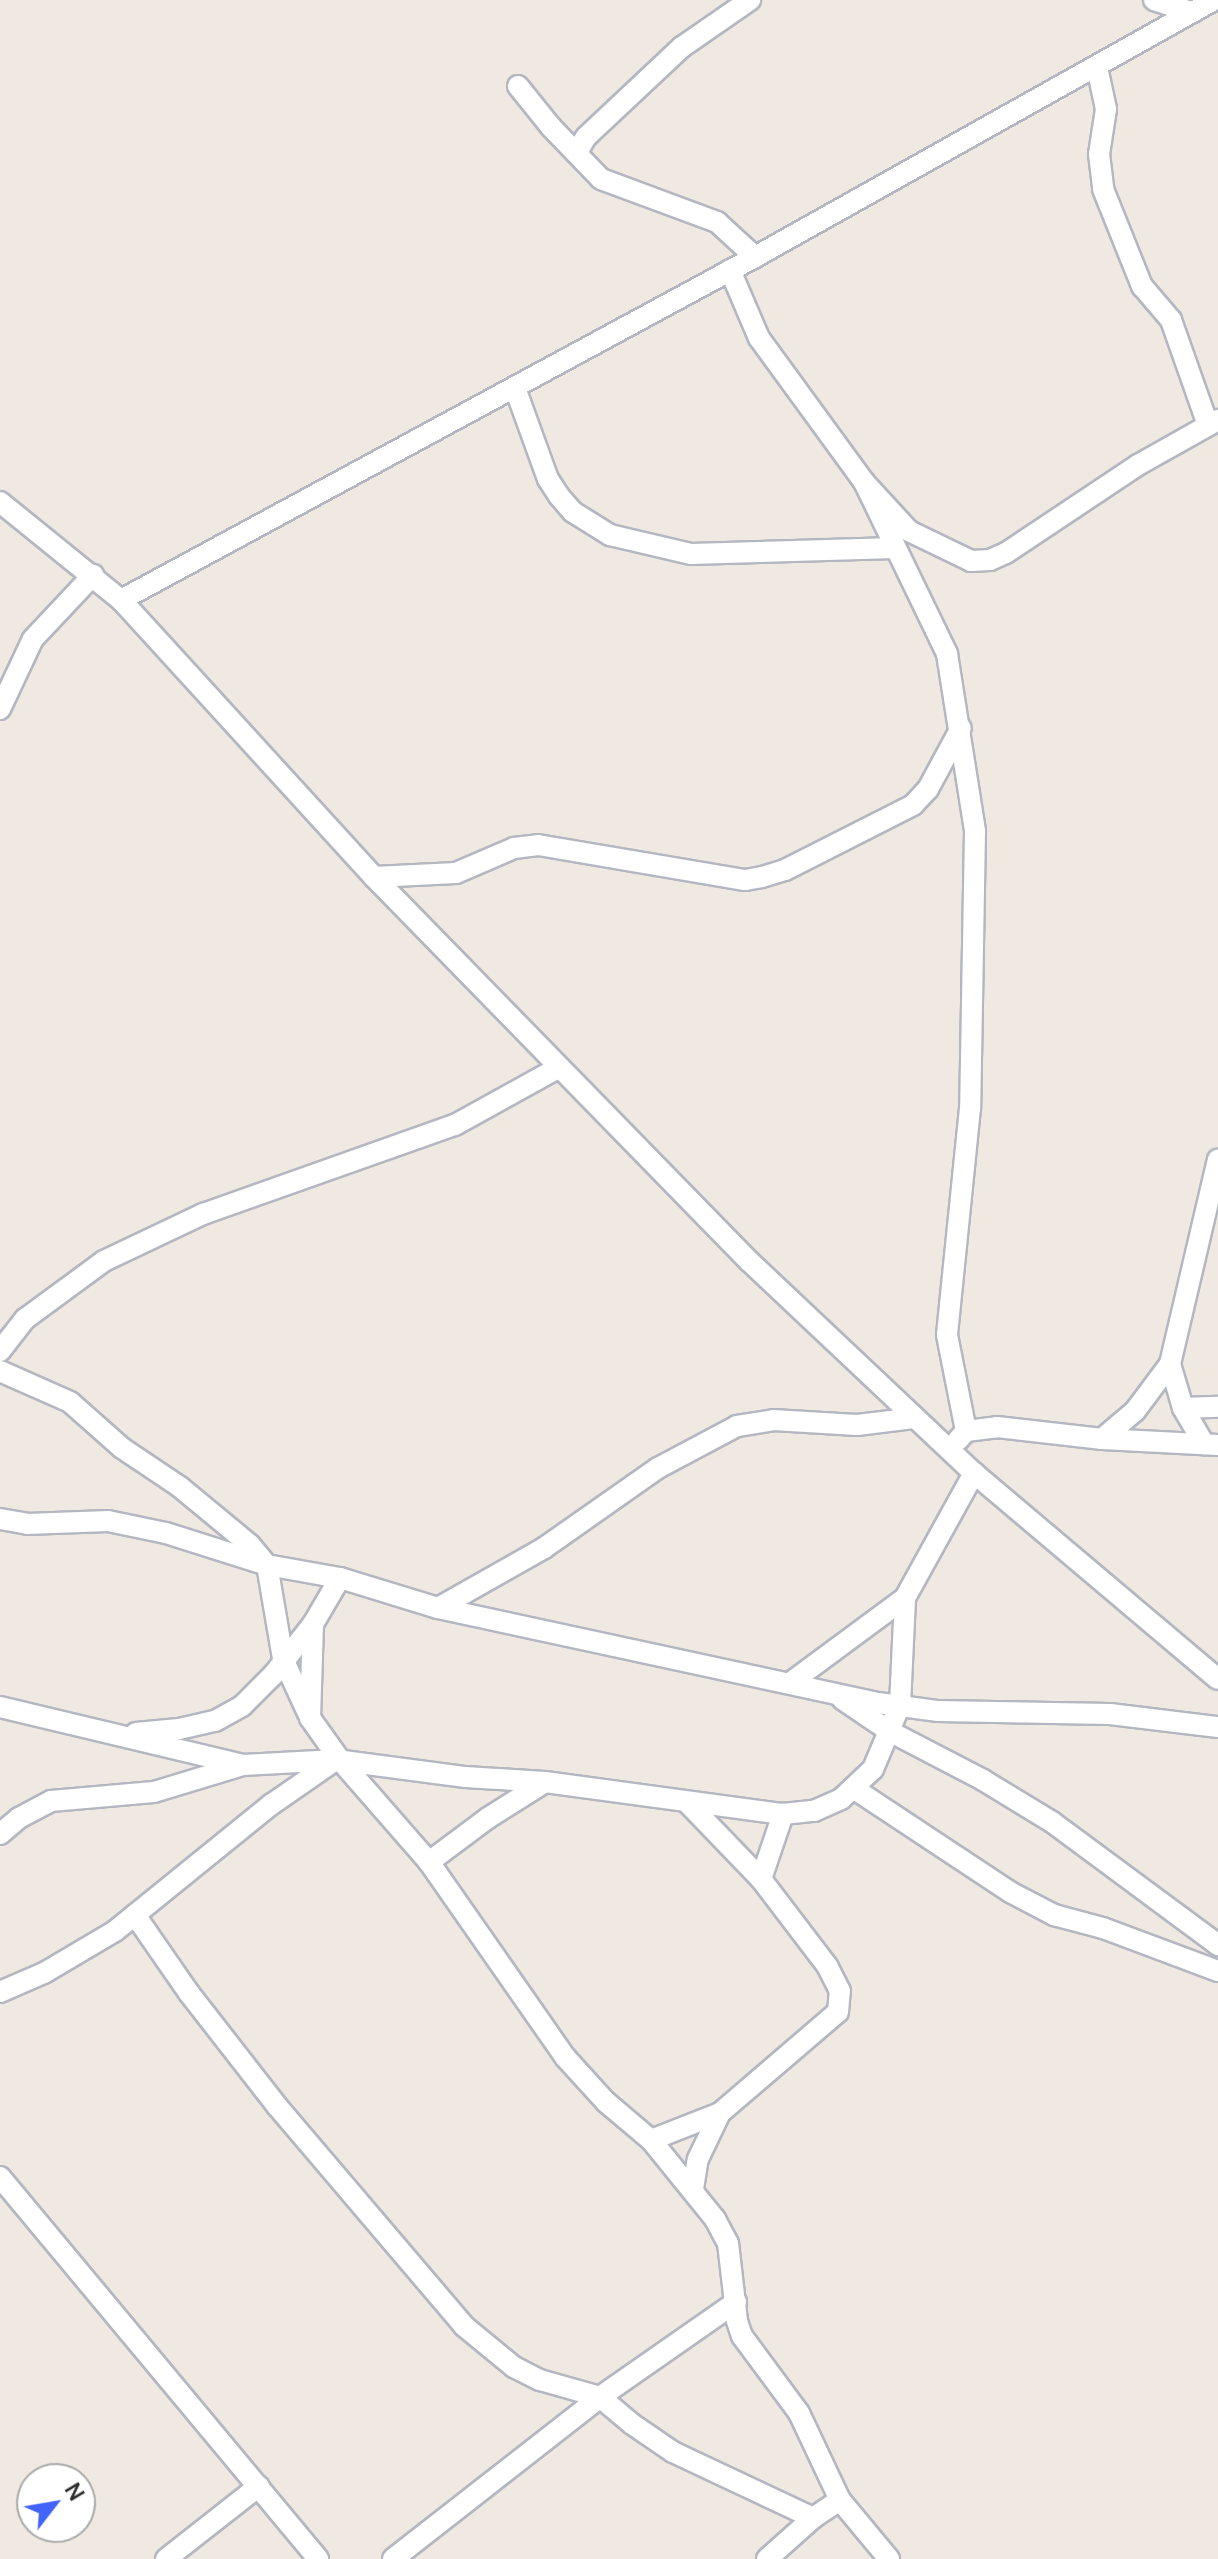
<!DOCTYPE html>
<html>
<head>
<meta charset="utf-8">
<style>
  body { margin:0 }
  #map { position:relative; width:1218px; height:2559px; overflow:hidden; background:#efe9e1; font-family:Manrope,sans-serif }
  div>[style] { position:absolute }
  .roads { filter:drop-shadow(2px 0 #b4b7c1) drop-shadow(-2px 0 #b4b7c1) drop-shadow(0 2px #b4b7c1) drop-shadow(0 -2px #b4b7c1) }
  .street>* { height:20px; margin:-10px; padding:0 10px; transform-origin:10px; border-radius:10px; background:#fff }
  span { translate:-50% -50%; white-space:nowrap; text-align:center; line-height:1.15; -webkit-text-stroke:8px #fff; paint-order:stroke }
  .north { position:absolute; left:16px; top:2463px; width:80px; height:80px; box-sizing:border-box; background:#fff; border:2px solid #ababab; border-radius:50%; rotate:59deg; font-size:22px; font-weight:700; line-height:32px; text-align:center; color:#2e2e2e }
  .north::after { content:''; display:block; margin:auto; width:28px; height:36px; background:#4264fb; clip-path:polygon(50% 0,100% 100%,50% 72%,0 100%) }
</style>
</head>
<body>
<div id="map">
  <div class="roads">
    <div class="street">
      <div style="left:1154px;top:0;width:40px;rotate:18deg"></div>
      <div style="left:1097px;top:67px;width:43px;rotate:77.9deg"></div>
      <div style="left:1106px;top:109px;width:46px;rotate:98.8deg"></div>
      <div style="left:1099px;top:154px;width:35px;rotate:83deg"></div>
      <div style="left:1103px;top:189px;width:105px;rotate:68.1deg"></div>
      <div style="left:1142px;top:286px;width:45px;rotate:49.5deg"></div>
      <div style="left:1171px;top:320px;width:111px;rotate:70.6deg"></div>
      <div style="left:518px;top:86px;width:53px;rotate:51.2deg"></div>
      <div style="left:551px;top:127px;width:72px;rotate:46.1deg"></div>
      <div style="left:601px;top:179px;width:124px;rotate:20.3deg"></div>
      <div style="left:717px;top:222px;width:52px;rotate:42.6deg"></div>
      <div style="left:577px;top:152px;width:17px;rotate:-59deg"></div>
      <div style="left:586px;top:137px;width:132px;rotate:-43.2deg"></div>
      <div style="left:682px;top:47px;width:83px;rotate:-34.7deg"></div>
      <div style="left:730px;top:270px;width:74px;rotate:66.9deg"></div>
      <div style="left:759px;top:338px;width:178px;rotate:53.9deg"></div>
      <div style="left:864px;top:482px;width:67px;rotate:47.4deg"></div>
      <div style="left:909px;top:531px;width:69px;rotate:25.8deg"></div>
      <div style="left:971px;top:561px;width:19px;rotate:-3deg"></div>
      <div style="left:990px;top:560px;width:17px;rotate:-24deg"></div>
      <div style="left:1006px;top:553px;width:159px;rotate:-33.7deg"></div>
      <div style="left:1138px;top:465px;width:92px;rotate:-29.4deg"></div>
      <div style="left:515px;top:388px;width:97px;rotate:70.1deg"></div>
      <div style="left:548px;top:479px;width:20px;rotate:57deg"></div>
      <div style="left:559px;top:496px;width:21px;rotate:49deg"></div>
      <div style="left:573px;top:512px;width:44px;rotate:31.9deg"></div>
      <div style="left:610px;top:535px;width:83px;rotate:13.2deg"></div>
      <div style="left:691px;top:554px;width:204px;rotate:-1.7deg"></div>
      <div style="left:864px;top:482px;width:191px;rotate:64.2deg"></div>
      <div style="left:947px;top:654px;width:179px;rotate:81deg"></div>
      <div style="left:975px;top:831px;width:277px;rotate:91deg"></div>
      <div style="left:970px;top:1108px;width:228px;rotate:95.8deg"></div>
      <div style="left:947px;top:1335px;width:98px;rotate:78.8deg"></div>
      <div style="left:0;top:502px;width:156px;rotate:39deg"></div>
      <div style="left:121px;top:600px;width:375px;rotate:47.6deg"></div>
      <div style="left:374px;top:877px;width:537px;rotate:45.68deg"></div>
      <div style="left:749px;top:1261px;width:309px;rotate:43.3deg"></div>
      <div style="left:974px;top:1473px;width:319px;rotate:40.2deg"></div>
      <div style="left:121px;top:600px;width:721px;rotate:-28.41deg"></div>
      <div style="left:755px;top:257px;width:526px;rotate:-29.25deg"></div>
      <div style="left:0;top:709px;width:77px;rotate:-64.8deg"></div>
      <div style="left:33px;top:639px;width:88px;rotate:-46.8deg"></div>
      <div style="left:374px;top:877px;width:82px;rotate:-2.8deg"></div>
      <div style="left:456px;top:873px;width:63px;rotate:-23.3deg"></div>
      <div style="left:514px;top:848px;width:24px;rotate:-7deg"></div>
      <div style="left:538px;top:845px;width:210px;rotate:9.6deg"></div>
      <div style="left:745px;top:880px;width:17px;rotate:-10deg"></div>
      <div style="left:762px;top:877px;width:24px;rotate:-17deg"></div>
      <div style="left:785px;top:870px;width:144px;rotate:-26.9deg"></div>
      <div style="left:913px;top:805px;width:22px;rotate:-47deg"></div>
      <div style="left:928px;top:789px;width:69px;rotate:-61.6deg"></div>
      <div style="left:0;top:1351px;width:41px;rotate:-52deg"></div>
      <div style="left:25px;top:1319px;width:98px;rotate:-36.3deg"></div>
      <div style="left:104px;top:1261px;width:110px;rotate:-25.4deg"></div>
      <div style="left:203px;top:1214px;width:267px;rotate:-19.5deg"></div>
      <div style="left:455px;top:1125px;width:118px;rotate:-29deg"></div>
      <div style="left:1170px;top:1364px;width:46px;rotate:73.5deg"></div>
      <div style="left:1183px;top:1408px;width:42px;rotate:59.7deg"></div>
      <div style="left:0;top:1371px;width:77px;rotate:23.9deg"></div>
      <div style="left:70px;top:1402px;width:69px;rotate:41.5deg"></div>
      <div style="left:122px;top:1448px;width:70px;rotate:33.9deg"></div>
      <div style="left:180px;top:1487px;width:91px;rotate:39.6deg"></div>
      <div style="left:250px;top:1545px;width:26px;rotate:50deg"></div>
      <div style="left:267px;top:1565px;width:95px;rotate:80.3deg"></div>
      <div style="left:283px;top:1659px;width:60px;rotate:65.2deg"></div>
      <div style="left:1183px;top:1408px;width:35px;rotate:-2deg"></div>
      <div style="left:1102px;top:1439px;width:43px;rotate:-40.3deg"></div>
      <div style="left:1135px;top:1411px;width:59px;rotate:-53.3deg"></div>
      <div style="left:1170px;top:1364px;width:210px;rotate:-76.8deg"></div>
      <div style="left:958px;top:1440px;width:12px;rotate:-48deg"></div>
      <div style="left:966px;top:1431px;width:31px;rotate:-7deg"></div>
      <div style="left:997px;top:1427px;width:106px;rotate:6.5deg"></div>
      <div style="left:1102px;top:1439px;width:116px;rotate:3deg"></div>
      <div style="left:0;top:1519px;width:27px;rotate:10deg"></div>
      <div style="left:27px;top:1524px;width:81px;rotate:-2.1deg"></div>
      <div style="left:108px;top:1521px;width:59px;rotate:11.7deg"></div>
      <div style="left:166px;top:1533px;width:106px;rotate:17.6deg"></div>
      <div style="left:267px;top:1565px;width:74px;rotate:10.1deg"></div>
      <div style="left:340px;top:1578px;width:102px;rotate:17deg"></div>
      <div style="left:438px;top:1608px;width:450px;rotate:12.2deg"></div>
      <div style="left:878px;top:1703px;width:61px;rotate:7.6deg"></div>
      <div style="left:938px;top:1711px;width:172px;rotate:1deg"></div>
      <div style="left:1110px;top:1714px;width:109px;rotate:6.9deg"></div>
      <div style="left:340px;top:1578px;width:53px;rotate:120.4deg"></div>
      <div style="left:313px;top:1624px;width:94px;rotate:91.8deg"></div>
      <div style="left:310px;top:1718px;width:52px;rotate:54.5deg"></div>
      <div style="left:340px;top:1760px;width:135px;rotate:48.9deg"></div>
      <div style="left:429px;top:1862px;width:238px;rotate:55.1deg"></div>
      <div style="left:565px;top:2057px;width:61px;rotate:47.7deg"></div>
      <div style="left:606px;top:2102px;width:59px;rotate:40.2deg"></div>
      <div style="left:651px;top:2140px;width:102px;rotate:51deg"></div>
      <div style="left:715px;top:2219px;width:27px;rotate:62deg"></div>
      <div style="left:728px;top:2243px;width:79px;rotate:83.4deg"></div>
      <div style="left:737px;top:2321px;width:16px;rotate:72deg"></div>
      <div style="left:742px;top:2336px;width:96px;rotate:53.5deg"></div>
      <div style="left:799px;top:2413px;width:96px;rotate:64.8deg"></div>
      <div style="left:438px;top:1608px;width:122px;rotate:-29.5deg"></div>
      <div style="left:544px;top:1548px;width:139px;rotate:-35.1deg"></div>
      <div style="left:658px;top:1468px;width:89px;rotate:-28deg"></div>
      <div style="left:737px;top:1426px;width:36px;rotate:-9deg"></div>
      <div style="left:773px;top:1420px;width:84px;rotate:3.4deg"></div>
      <div style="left:857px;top:1425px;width:57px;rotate:-7deg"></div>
      <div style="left:790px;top:1683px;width:143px;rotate:-36.5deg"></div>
      <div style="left:905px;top:1598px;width:143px;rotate:-61.1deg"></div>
      <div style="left:842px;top:1699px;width:57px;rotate:34.2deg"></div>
      <div style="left:889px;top:1731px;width:106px;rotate:27.5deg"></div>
      <div style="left:983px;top:1780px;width:81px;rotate:31.3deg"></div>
      <div style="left:1052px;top:1822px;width:207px;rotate:36.5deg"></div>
      <div style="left:0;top:1707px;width:250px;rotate:13.4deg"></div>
      <div style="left:136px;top:1733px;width:43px;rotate:-5.3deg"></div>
      <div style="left:179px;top:1729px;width:37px;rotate:-13deg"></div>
      <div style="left:215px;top:1721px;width:31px;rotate:-29deg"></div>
      <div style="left:242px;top:1706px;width:45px;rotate:-45deg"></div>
      <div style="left:274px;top:1674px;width:63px;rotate:-52deg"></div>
      <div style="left:853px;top:1788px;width:188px;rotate:33.5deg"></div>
      <div style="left:1010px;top:1892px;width:50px;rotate:27.6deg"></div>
      <div style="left:1054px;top:1915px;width:51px;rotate:14.9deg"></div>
      <div style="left:1103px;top:1928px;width:123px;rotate:20.5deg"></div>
      <div style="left:0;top:1834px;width:25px;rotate:-40deg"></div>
      <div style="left:19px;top:1818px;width:36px;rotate:-28deg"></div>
      <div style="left:51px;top:1801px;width:103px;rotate:-5deg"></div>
      <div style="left:154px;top:1792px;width:93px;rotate:-16.9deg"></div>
      <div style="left:243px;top:1765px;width:93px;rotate:-3.1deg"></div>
      <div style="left:336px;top:1760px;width:131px;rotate:7.5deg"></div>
      <div style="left:466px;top:1777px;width:79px;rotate:3.6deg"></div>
      <div style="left:545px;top:1782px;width:240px;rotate:7.7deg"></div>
      <div style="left:783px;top:1814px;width:31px;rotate:-6deg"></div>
      <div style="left:814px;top:1811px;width:30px;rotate:-24deg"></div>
      <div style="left:841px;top:1799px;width:44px;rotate:-43.2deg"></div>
      <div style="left:873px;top:1769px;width:69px;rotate:-67.1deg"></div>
      <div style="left:900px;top:1705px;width:107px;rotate:-87.3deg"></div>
      <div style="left:429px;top:1862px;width:74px;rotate:-36.7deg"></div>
      <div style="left:488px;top:1818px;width:67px;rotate:-32.3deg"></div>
      <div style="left:761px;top:1879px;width:69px;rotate:-71.3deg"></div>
      <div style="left:135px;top:1915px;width:95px;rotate:55.3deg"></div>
      <div style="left:189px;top:1993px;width:143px;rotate:52.1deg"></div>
      <div style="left:277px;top:2106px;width:289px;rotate:49.6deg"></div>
      <div style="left:464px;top:2326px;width:65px;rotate:39.4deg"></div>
      <div style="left:514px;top:2367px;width:29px;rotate:27deg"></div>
      <div style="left:540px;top:2380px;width:62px;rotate:15.8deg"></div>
      <div style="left:600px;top:2397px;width:42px;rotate:40.2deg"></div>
      <div style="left:632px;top:2424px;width:50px;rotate:34.3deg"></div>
      <div style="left:673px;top:2452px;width:155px;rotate:25.2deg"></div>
      <div style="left:0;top:1992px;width:48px;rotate:-23.4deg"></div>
      <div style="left:44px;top:1973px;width:82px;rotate:-30.6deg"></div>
      <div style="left:115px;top:1931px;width:202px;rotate:-39deg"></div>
      <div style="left:272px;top:1804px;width:75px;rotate:-34.7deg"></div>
      <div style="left:651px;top:2140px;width:74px;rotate:-21.4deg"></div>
      <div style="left:720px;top:2113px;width:155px;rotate:-40.6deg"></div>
      <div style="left:838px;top:2012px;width:21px;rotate:-85deg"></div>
      <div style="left:840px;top:1991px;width:27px;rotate:-117deg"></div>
      <div style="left:828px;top:1967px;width:111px;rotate:-127.3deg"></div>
      <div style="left:761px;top:1879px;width:107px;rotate:-133.9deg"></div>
      <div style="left:0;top:2177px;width:497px;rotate:50.2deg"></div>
      <div style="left:693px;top:2189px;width:30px;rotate:-81deg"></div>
      <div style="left:698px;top:2159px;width:51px;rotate:-64.4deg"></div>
      <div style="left:166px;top:2559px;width:118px;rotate:-38.1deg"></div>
      <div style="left:393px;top:2559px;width:263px;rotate:-38deg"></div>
      <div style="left:600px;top:2397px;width:166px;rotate:-34.9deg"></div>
      <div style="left:767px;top:2559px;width:62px;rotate:-41.7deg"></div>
      <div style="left:813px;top:2518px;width:32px;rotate:-34deg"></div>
      <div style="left:840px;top:2500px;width:77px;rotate:50.3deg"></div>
    </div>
  </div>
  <div class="north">N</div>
</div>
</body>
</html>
